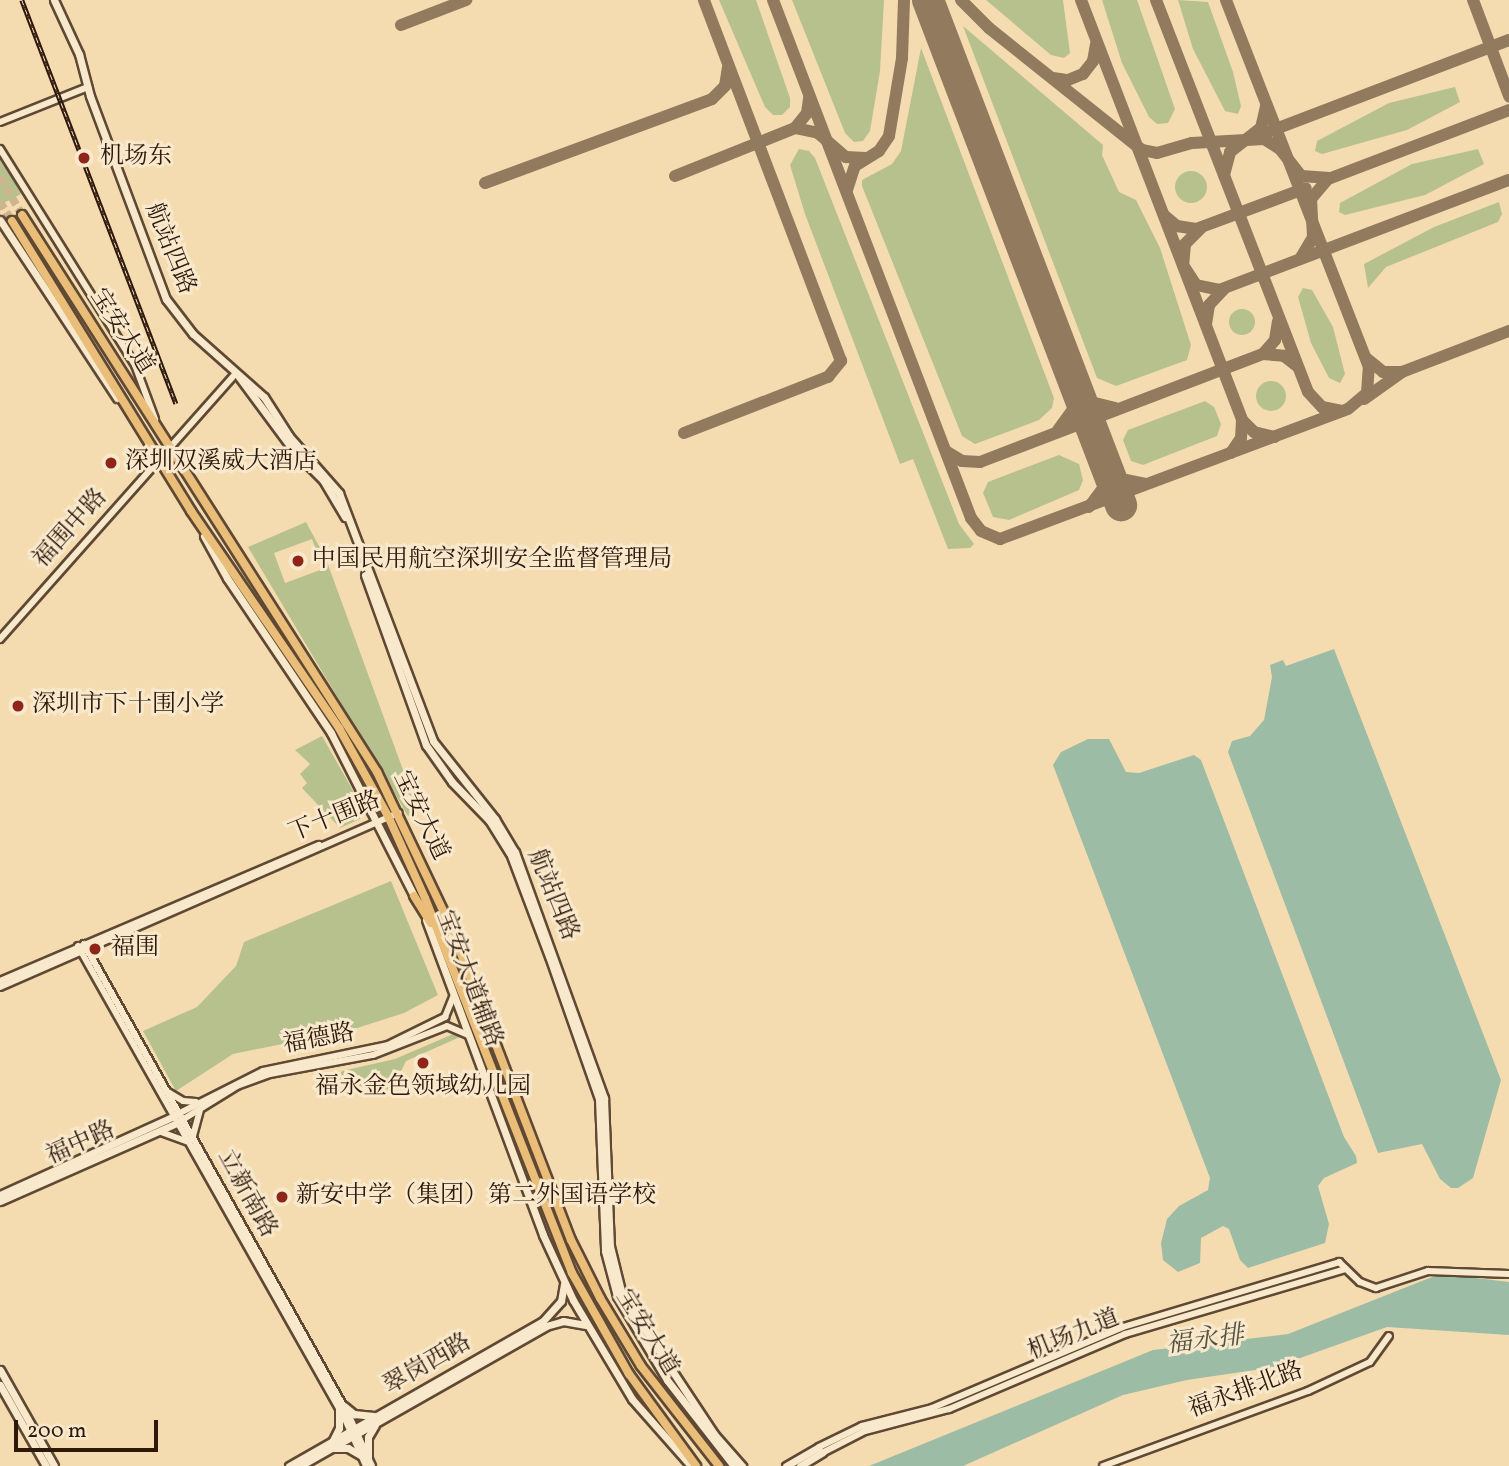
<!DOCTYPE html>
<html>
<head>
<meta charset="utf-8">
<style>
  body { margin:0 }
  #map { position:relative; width:1509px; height:1466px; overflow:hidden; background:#f5dcb0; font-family:Vollkorn,"Noto Serif SC",serif }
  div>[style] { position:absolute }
  .green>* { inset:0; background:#b7c18e }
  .round { border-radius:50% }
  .water>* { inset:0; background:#9dbca6 }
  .taxiway>* { height:12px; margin:-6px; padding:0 6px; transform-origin:6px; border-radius:6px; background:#917a5e }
  .runway>* { height:32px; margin:-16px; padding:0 16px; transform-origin:16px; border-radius:16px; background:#917a5e }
  .primary-tunnel>* { height:8px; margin-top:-4px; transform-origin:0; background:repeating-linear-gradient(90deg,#cdb58f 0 8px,transparent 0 12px) }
  .roads { filter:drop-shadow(2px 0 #5f4934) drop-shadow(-2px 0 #5f4934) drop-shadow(0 2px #5f4934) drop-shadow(0 -2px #5f4934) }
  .tertiary>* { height:6px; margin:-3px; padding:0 3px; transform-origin:3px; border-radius:3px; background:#f8e8cc }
  .secondary>* { height:7px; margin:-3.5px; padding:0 3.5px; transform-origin:3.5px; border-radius:3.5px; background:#f8e8cc }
  .primary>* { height:8px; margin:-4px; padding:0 4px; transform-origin:4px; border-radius:4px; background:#eabe78 }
  .rail>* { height:4.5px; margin-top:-2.25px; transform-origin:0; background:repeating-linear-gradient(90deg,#f8e8cc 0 5px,#2d180b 0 10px); box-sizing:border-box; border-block:2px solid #2d180b }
  .dots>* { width:19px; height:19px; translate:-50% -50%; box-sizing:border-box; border:4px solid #f8e8cc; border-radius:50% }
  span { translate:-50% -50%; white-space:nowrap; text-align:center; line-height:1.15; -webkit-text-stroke:6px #f8e8cc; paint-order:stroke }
  .poi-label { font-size:24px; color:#2d180b }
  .left { translate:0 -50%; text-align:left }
  .street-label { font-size:24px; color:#2d180b }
  .water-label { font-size:26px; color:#545141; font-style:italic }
  .scale { position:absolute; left:14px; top:1420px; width:144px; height:32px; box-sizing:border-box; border:4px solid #2d180b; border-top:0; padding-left:9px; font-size:21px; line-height:24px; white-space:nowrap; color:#2d180b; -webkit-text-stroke:5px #f8e8cc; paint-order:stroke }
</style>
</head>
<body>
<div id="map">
  <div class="green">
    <div style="clip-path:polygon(719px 0,756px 0,790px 98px,790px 107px,782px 115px,773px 115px,765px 107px)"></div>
    <div style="clip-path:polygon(792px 0,884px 0,880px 71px,870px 131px,863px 141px,854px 142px,845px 133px)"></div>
    <div style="clip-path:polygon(986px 0,1063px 0,1070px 53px,1064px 58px,1051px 55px)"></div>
    <div style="clip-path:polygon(1102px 0,1137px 0,1175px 109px,1168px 123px,1157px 124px,1149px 117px,1122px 63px)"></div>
    <div style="clip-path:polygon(1178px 0,1208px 2px,1233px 72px,1241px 106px,1238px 114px,1225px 111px,1193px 49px)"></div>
    <div style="clip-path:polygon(963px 26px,1103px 145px,1102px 155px,1119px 192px,1136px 200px,1160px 248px,1191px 345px,1187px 360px,1116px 386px,1097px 378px)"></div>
    <div style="clip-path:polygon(921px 48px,1054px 398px,1052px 408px,1039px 420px,975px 444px,962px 436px,862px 186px,862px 180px,892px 164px,901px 151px)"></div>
    <div style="clip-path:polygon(1455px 87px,1460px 102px,1407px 130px,1322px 154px,1315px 151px,1317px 141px,1389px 103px)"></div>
    <div style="clip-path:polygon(799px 149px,809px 151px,815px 158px,959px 524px,974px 544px,970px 548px,948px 549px,913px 459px,900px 464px,805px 214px,790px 165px)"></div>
    <div style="clip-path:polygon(1478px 149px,1484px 164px,1425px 195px,1345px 215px,1339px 212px,1340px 203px,1412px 164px)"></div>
    <div style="clip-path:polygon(0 156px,21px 194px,0 205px)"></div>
    <div class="round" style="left:1175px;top:171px;width:32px;height:32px"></div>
    <div style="clip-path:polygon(1499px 202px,1502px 214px,1498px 222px,1386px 267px,1368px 288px,1364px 264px,1434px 227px)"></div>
    <div style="clip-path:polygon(1303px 288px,1312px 290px,1333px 327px,1345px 374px,1340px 383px,1329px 378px,1311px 343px,1298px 297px)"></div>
    <div class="round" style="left:1229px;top:309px;width:26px;height:26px"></div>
    <div class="round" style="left:1256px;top:381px;width:30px;height:30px"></div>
    <div style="clip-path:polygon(1205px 401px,1214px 407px,1221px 424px,1217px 436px,1143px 465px,1131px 461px,1123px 440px,1128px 430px)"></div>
    <div style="clip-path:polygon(1059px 455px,1079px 464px,1083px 480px,1079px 490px,1009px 520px,993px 517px,983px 493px,988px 482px)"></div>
    <div style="clip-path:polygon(evenodd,306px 522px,326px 559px,418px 811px,408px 816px,248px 547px,306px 522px,312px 539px,323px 569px,285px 583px,274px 553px,312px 539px)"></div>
    <div style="clip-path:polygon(322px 736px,364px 810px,360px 819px,340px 828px,302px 788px,307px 783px,300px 774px,310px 764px,295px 750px)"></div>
    <div style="clip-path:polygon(391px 881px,438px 995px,404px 1013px,351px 1030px,233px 1054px,176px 1091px,143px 1031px,197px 1007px,236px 966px,244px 942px)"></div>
    <div style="clip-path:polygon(458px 1032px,460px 1037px,406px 1061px,392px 1090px,335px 1083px,342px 1071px,395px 1059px)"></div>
  </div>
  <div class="water">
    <div style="clip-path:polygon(1334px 649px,1501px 1080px,1473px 1178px,1458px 1188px,1451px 1188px,1440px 1179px,1422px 1144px,1378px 1153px,1228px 752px,1232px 741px,1250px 736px,1264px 720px,1272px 677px,1270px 665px,1283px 660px,1286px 666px)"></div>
    <div style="clip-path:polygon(1088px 739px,1109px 739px,1126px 772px,1139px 773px,1194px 755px,1201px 760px,1344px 1137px,1356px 1156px,1357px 1163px,1324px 1178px,1318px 1186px,1329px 1224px,1325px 1243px,1248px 1268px,1240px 1260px,1229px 1229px,1223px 1226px,1201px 1238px,1200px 1263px,1178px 1272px,1163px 1260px,1161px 1243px,1167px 1219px,1179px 1206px,1208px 1190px,1210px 1178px,1053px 765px,1061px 752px)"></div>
    <div style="clip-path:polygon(1460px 1276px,1509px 1282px,1509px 1335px,1387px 1327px,1275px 1367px,1187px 1380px,1123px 1395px,963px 1466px,869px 1466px,1153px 1350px,1288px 1334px,1432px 1277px)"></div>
  </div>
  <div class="taxiway">
    <div style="left:773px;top:0;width:555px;rotate:69.08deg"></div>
    <div style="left:971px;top:518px;width:16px;rotate:52deg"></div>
    <div style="left:981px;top:531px;width:21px;rotate:23deg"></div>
    <div style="left:1000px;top:539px;width:371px;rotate:-20.5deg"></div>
    <div style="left:1348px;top:409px;width:25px;rotate:-40deg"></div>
    <div style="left:1367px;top:393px;width:26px;rotate:-86deg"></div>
    <div style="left:1369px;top:367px;width:394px;rotate:-111.3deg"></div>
    <div style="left:961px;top:0;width:40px;rotate:45deg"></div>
    <div style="left:989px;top:28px;width:196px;rotate:38.6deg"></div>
    <div style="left:1142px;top:150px;width:15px;rotate:11deg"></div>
    <div style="left:1157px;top:153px;width:36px;rotate:-16deg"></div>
    <div style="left:1192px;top:143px;width:72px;rotate:-3.2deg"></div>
    <div style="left:1264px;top:139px;width:19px;rotate:32deg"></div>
    <div style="left:1280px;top:149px;width:34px;rotate:52deg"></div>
    <div style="left:1301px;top:176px;width:29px;rotate:4deg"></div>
    <div style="left:1081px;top:0;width:450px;rotate:69deg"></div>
    <div style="left:1242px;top:420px;width:18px;rotate:93deg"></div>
    <div style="left:1241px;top:438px;width:18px;rotate:124deg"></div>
    <div style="left:1156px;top:0;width:420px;rotate:68.8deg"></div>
    <div style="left:1308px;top:392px;width:21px;rotate:47deg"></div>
    <div style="left:1322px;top:407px;width:20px;rotate:11deg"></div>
    <div style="left:1473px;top:0;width:103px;rotate:69.4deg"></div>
    <div style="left:401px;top:25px;width:70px;rotate:-21deg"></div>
    <div style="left:1053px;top:78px;width:15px;rotate:8deg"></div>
    <div style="left:1068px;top:80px;width:16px;rotate:-22deg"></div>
    <div style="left:1083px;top:74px;width:16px;rotate:-52deg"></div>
    <div style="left:1093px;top:61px;width:17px;rotate:-80deg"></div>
    <div style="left:795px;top:128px;width:24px;rotate:12deg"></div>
    <div style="left:818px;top:133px;width:37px;rotate:41deg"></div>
    <div style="left:846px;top:157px;width:19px;rotate:3deg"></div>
    <div style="left:1268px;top:132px;width:258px;rotate:-20.9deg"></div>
    <div style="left:1224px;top:175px;width:24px;rotate:-75deg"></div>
    <div style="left:1230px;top:152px;width:39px;rotate:-38deg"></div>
    <div style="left:1261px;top:128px;width:23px;rotate:-77deg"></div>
    <div style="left:675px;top:176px;width:129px;rotate:-21.8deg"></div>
    <div style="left:795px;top:128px;width:19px;rotate:-51deg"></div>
    <div style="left:807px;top:113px;width:15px;rotate:-82deg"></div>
    <div style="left:1323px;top:181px;width:199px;rotate:-20.9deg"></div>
    <div style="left:485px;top:183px;width:242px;rotate:-20.3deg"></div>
    <div style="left:712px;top:99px;width:18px;rotate:-45deg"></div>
    <div style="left:725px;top:86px;width:18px;rotate:-81deg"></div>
    <div style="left:847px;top:190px;width:25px;rotate:-72deg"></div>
    <div style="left:855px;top:166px;width:28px;rotate:-32deg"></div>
    <div style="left:879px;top:151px;width:18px;rotate:-56deg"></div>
    <div style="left:889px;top:136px;width:79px;rotate:-80.5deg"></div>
    <div style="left:902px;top:58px;width:58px;rotate:-88deg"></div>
    <div style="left:1165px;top:216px;width:16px;rotate:40deg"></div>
    <div style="left:1177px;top:226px;width:19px;rotate:9deg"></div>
    <div style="left:1196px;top:229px;width:117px;rotate:-20.4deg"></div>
    <div style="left:1201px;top:228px;width:23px;rotate:135deg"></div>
    <div style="left:1185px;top:244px;width:21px;rotate:95deg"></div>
    <div style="left:1183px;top:265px;width:24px;rotate:57deg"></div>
    <div style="left:1196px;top:285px;width:24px;rotate:12deg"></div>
    <div style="left:1219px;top:290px;width:310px;rotate:-20.8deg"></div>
    <div style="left:1300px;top:259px;width:26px;rotate:-59deg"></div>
    <div style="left:1313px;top:237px;width:38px;rotate:-93deg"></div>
    <div style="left:1311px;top:199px;width:25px;rotate:-50deg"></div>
    <div style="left:1206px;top:324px;width:19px;rotate:-81deg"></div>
    <div style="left:1209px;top:305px;width:22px;rotate:-47deg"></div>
    <div style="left:1263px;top:354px;width:18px;rotate:-49deg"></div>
    <div style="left:1275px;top:340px;width:19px;rotate:-81deg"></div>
    <div style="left:1366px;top:358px;width:22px;rotate:39deg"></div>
    <div style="left:1383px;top:372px;width:19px"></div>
    <div style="left:1073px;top:381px;width:28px;rotate:49deg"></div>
    <div style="left:1091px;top:402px;width:25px;rotate:14deg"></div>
    <div style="left:1364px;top:399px;width:47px;rotate:-35.4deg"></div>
    <div style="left:1402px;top:372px;width:115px;rotate:-21deg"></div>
    <div style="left:1242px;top:420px;width:17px;rotate:45deg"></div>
    <div style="left:1254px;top:432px;width:21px;rotate:14deg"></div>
    <div style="left:1058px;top:430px;width:27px;rotate:-54deg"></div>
    <div style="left:1074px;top:408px;width:24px;rotate:-90deg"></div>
    <div style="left:684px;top:433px;width:155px;rotate:-21.3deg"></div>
    <div style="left:828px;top:377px;width:21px;rotate:-51deg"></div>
    <div style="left:841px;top:361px;width:386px;rotate:-110.8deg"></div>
    <div style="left:947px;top:452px;width:17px;rotate:31deg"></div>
    <div style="left:962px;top:461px;width:18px;rotate:3deg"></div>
    <div style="left:980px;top:462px;width:303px;rotate:-20.9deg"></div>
    <div style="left:1263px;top:354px;width:21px;rotate:5deg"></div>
    <div style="left:1284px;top:356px;width:16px;rotate:38deg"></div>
    <div style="left:1103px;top:457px;width:28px;rotate:51deg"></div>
    <div style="left:1121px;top:479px;width:25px;rotate:11deg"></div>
    <div style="left:1089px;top:507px;width:26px;rotate:-53deg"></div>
    <div style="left:1105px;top:486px;width:25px;rotate:-92deg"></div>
  </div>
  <div class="runway">
    <div style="left:928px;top:0;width:541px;rotate:69.08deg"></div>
  </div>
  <div class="primary-tunnel">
    <div style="left:0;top:177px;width:44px;rotate:59.9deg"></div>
    <div style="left:0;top:202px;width:22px;rotate:58deg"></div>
  </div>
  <div class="roads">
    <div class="tertiary">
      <div style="left:0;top:122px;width:95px;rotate:-21.7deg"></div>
      <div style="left:0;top:149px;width:255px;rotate:58deg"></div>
      <div style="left:135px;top:365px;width:58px;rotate:69.7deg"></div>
      <div style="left:0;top:639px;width:356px;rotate:-48.4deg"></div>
      <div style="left:84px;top:944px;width:541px;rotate:60.69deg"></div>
      <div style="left:349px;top:1416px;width:55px;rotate:65.3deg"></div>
      <div style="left:78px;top:946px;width:543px;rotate:60.56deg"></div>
      <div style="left:345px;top:1419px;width:51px;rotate:65.9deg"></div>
      <div style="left:0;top:981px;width:347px;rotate:-23.1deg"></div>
      <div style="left:0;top:987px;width:435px;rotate:-23.6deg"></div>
      <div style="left:168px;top:1092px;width:17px;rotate:31deg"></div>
      <div style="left:183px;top:1101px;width:13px;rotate:4deg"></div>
      <div style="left:176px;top:1115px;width:97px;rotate:-26.8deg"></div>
      <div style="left:263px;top:1071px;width:128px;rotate:-11.7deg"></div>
      <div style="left:388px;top:1045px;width:64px;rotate:-26.2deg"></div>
      <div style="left:445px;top:1017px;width:22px;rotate:-68deg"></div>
      <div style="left:179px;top:1122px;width:68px;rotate:-31.8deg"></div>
      <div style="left:237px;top:1086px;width:35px;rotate:-20deg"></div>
      <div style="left:270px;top:1074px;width:105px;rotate:-10.5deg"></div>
      <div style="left:373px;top:1055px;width:79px;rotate:-21.4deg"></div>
      <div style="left:447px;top:1026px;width:23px;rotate:23deg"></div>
      <div style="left:161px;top:1132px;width:27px;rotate:20deg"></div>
      <div style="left:193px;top:1136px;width:27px;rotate:-75deg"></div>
      <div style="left:819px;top:1447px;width:48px;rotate:-26deg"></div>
      <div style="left:862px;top:1426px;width:72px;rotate:-14.4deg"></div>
      <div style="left:932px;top:1408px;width:207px;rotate:-23deg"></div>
      <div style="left:1123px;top:1327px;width:226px;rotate:-16.7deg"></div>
      <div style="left:1339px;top:1262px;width:29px;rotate:44deg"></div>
      <div style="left:1360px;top:1282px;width:17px;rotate:21deg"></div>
      <div style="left:1376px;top:1288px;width:55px;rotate:-18.1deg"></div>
      <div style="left:1428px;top:1271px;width:81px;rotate:2.1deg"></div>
      <div style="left:822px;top:1453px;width:48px;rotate:-27.1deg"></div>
      <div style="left:865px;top:1431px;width:87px;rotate:-14.7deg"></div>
      <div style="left:949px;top:1409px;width:191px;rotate:-23.1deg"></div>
      <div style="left:1125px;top:1334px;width:230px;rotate:-16.4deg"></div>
      <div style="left:1103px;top:1466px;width:218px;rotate:-20.1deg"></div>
      <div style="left:1308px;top:1391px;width:68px;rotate:-25.1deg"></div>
      <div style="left:1370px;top:1362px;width:32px;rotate:-54deg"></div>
    </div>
    <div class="secondary">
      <div style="left:54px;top:0;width:60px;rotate:65.2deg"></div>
      <div style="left:79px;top:54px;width:43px;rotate:75.3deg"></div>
      <div style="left:90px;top:96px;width:217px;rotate:69.5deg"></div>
      <div style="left:166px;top:299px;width:44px;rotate:52.4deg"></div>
      <div style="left:193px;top:334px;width:95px;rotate:41.6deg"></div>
      <div style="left:264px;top:397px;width:46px;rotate:57.3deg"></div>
      <div style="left:289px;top:436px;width:76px;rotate:48.7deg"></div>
      <div style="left:339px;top:493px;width:265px;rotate:69.2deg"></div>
      <div style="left:433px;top:741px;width:100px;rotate:51.5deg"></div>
      <div style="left:495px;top:819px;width:39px;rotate:59deg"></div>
      <div style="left:515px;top:852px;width:262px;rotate:70.1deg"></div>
      <div style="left:604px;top:1098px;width:148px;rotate:87.7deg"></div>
      <div style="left:610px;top:1246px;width:50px;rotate:76.2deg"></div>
      <div style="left:622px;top:1295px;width:167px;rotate:56.5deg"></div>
      <div style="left:714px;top:1434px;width:43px;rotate:48.8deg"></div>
      <div style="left:0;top:220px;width:213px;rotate:56.7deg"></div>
      <div style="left:239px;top:377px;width:92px;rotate:53.4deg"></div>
      <div style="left:294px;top:451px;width:41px;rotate:45deg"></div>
      <div style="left:323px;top:480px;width:43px;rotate:59.3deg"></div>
      <div style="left:204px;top:536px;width:48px;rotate:61.3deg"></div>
      <div style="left:227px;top:578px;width:187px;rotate:56.1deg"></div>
      <div style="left:331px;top:733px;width:187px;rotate:63deg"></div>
      <div style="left:365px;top:575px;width:181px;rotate:70.3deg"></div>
      <div style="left:426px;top:745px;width:45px;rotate:54.9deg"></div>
      <div style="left:452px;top:782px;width:53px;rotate:45.8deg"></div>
      <div style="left:489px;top:820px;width:39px;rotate:58deg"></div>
      <div style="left:510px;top:853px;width:110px;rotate:69.3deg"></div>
      <div style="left:549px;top:956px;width:151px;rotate:70.7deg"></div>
      <div style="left:599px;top:1099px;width:152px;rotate:87.7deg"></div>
      <div style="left:605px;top:1251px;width:47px;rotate:75.1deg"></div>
      <div style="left:617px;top:1296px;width:98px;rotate:59.2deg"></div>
      <div style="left:667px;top:1380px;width:109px;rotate:52.1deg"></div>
      <div style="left:426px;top:920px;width:336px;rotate:69.6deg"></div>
      <div style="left:543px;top:1235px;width:72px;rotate:65.2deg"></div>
      <div style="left:573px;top:1300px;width:115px;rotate:59.2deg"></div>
      <div style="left:632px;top:1399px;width:89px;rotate:48.6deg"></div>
      <div style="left:0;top:1195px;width:191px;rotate:-24.4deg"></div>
      <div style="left:0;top:1201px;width:193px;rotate:-23.8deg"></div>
      <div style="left:0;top:1370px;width:110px;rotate:60.6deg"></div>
      <div style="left:0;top:1385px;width:93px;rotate:60.4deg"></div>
      <div style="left:344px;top:1406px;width:13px;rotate:39deg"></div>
      <div style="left:354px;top:1414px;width:20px;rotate:6deg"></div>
      <div style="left:333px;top:1440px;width:13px;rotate:-63deg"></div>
      <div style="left:339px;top:1428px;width:20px;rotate:-90deg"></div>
      <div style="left:334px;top:1448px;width:14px"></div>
      <div style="left:348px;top:1448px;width:16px;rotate:30deg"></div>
      <div style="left:368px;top:1457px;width:20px;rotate:-90deg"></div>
      <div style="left:368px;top:1437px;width:14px;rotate:-60deg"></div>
      <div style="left:289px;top:1466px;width:292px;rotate:-29.7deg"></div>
      <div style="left:543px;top:1321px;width:27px;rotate:-48deg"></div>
      <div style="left:561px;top:1301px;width:17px;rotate:-80deg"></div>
      <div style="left:300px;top:1466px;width:283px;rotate:-29.6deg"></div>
      <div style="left:546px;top:1326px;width:18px;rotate:-16deg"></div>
      <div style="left:563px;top:1321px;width:23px;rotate:10deg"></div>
      <div style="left:786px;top:1466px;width:38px;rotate:-30deg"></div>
      <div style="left:800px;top:1466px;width:26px;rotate:-31deg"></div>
    </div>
    <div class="primary">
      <div style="left:22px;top:215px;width:661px;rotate:57.49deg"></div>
      <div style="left:377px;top:772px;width:170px;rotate:64.5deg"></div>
      <div style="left:450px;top:925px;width:337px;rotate:69deg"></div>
      <div style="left:571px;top:1240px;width:65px;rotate:63.4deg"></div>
      <div style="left:600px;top:1298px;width:79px;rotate:58.9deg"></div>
      <div style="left:641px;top:1366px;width:127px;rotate:52deg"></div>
      <div style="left:12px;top:221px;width:341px;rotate:58.3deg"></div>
      <div style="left:191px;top:511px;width:263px;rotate:55.7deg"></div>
      <div style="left:339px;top:728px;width:101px;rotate:60.9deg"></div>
      <div style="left:388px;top:816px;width:90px;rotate:65.7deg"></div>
      <div style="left:425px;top:898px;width:403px;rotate:68.6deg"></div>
      <div style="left:572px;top:1273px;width:116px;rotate:60.6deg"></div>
      <div style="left:629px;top:1374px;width:114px;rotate:53.9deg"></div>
      <div style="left:414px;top:896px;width:32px;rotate:58deg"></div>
    </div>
  </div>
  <div class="rail">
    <div style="left:22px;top:0;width:432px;rotate:69.1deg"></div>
  </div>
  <div class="dots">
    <div style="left:84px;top:158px;background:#8f2418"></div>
    <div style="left:111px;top:463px;background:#8f2418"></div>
    <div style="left:298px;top:561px;background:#8f2418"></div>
    <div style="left:18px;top:706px;background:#8f2418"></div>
    <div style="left:95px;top:949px;background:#8f2418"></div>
    <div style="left:423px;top:1063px;background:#8f2418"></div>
    <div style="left:282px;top:1197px;background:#8f2418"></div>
  </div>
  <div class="poi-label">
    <span class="left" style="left:100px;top:158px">机场东</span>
    <span class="left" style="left:125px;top:463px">深圳双溪威大酒店</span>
    <span class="left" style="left:312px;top:561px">中国民用航空深圳安全监督管理局</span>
    <span class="left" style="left:32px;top:706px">深圳市下十围小学</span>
    <span class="left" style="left:111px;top:949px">福围</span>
    <span style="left:423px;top:1088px">福永金色领域幼儿园</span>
    <span class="left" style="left:296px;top:1197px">新安中学（集团）第二外国语学校</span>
  </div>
  <div class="street-label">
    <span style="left:169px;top:249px;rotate:68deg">航站四路</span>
    <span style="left:121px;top:332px;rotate:57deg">宝安大道</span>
    <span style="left:71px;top:529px;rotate:-48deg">福围中路</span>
    <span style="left:420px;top:816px;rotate:64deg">宝安大道</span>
    <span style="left:335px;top:818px;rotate:-22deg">下十围路</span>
    <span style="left:552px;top:895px;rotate:68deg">航站四路</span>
    <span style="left:468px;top:979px;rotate:69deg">宝安大道辅路</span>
    <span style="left:319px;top:1040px;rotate:-10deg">福德路</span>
    <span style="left:81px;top:1144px;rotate:-24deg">福中路</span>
    <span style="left:246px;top:1194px;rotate:61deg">立新南路</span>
    <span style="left:646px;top:1333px;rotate:58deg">宝安大道</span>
    <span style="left:1074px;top:1336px;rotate:-22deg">机场九道</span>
    <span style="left:428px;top:1365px;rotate:-30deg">翠岗西路</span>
    <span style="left:1246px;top:1391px;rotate:-20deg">福永排北路</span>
  </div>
  <div class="water-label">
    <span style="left:1205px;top:1341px;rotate:-7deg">福永排</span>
  </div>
  <div class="scale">200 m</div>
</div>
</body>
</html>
